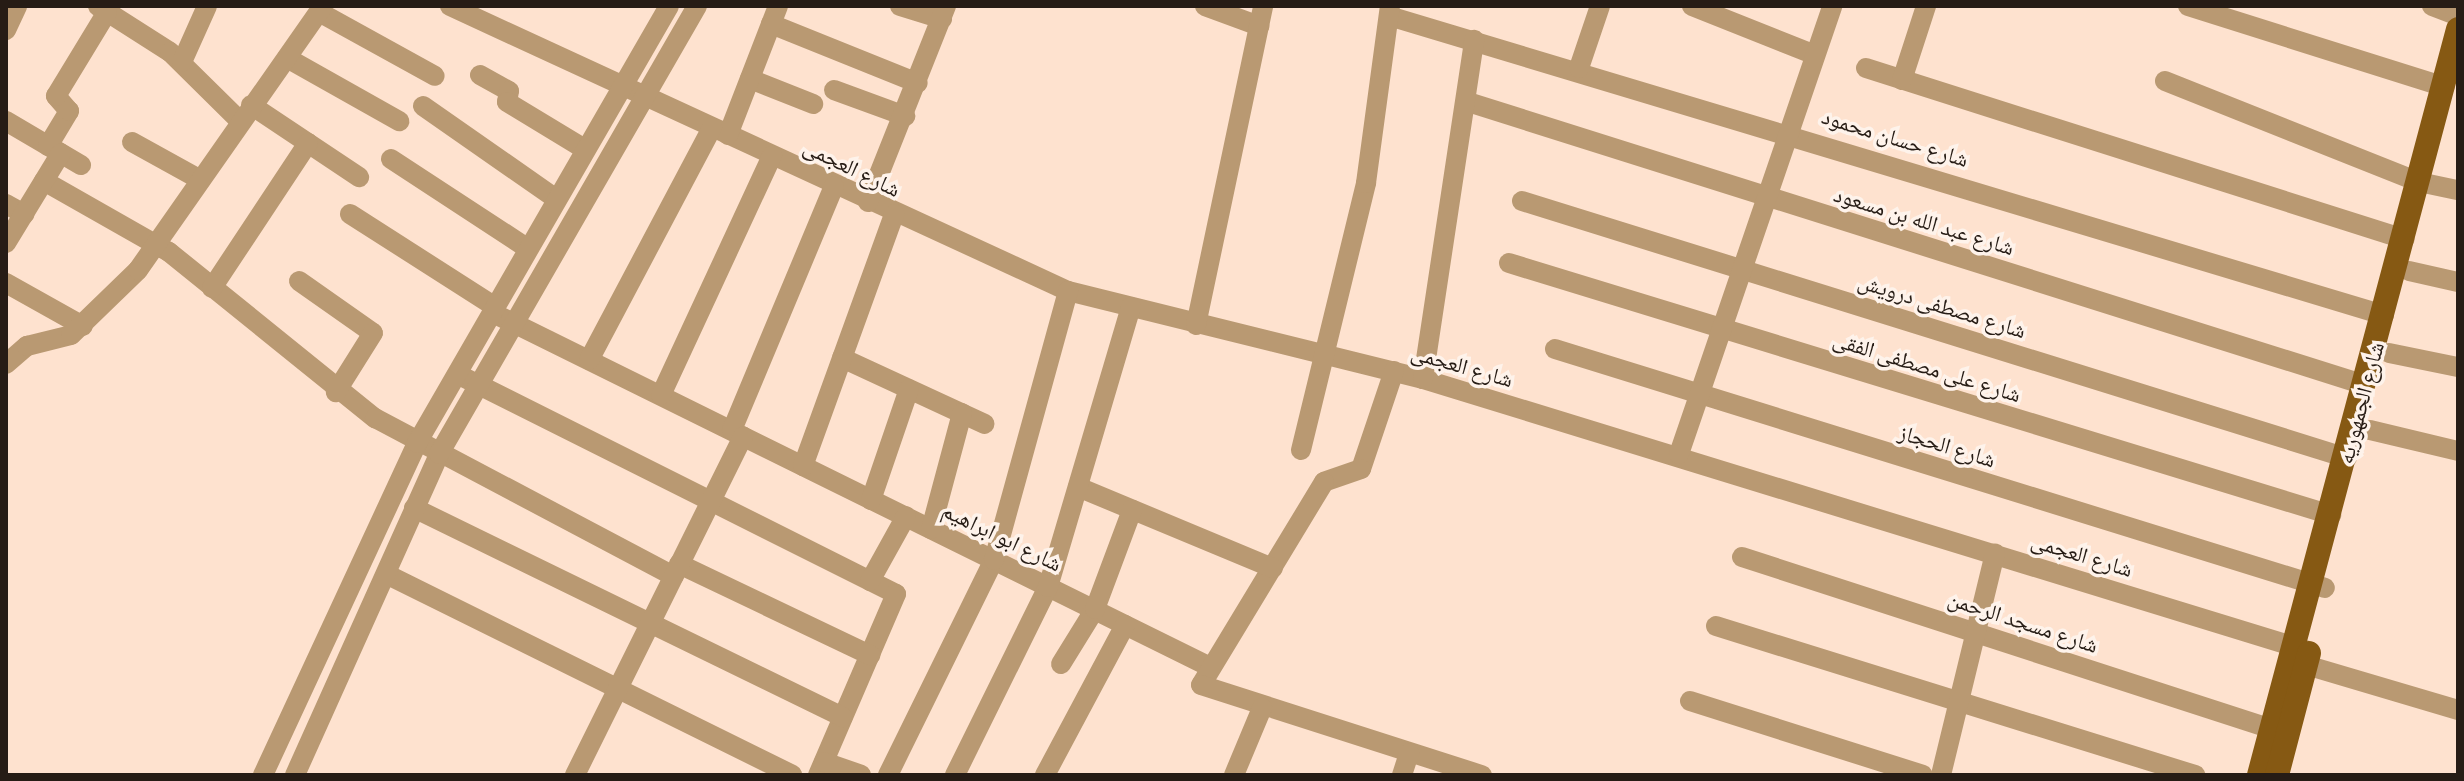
<!DOCTYPE html>
<html>
<head>
<meta charset="utf-8">
<style>
  body { margin:0 }
  #map { position:relative; width:2464px; height:781px; overflow:hidden; background:#fee2cf; font-family:"Archivo Narrow","Noto Naskh Arabic",sans-serif }
  div>[style] { position:absolute }
  .minor>* { height:20px; margin:-10px; padding:0 10px; transform-origin:10px; border-radius:10px; background:#b99972 }
  .major>* { height:24px; margin:-12px; padding:0 12px; transform-origin:12px; border-radius:12px; background:#865913 }
  span { translate:-50% -50%; white-space:nowrap; text-align:center; line-height:1.15; -webkit-text-stroke:7px #fef3eb; paint-order:stroke }
  .street-label { font-size:22px; color:#261c15 }
  .frame { position:absolute; inset:0; border:8px solid #261c15; pointer-events:none }
</style>
</head>
<body>
<div id="map">
  <div class="minor">
    <div style="left:98px;top:6px;width:85px;rotate:32.6deg"></div>
    <div style="left:170px;top:52px;width:97px;rotate:44.6deg"></div>
    <div style="left:450px;top:6px;width:681px;rotate:24.76deg"></div>
    <div style="left:1068px;top:291px;width:366px;rotate:13.9deg"></div>
    <div style="left:1423px;top:379px;width:926px;rotate:17.08deg"></div>
    <div style="left:900px;top:6px;width:44px;rotate:17.2deg"></div>
    <div style="left:1205px;top:6px;width:58px;rotate:20.3deg"></div>
    <div style="left:1692px;top:6px;width:132px;rotate:21.7deg"></div>
    <div style="left:2188px;top:6px;width:269px;rotate:17.5deg"></div>
    <div style="left:2432px;top:6px;width:28px;rotate:21deg"></div>
    <div style="left:319px;top:12px;width:132px;rotate:28.9deg"></div>
    <div style="left:1389px;top:16px;width:1039px;rotate:16.73deg"></div>
    <div style="left:771px;top:24px;width:158px;rotate:21.9deg"></div>
    <div style="left:6px;top:30px;width:26px;rotate:-65deg"></div>
    <div style="left:287px;top:58px;width:129px;rotate:29.4deg"></div>
    <div style="left:182px;top:62px;width:61px;rotate:-65.9deg"></div>
    <div style="left:1579px;top:68px;width:65px;rotate:-71.3deg"></div>
    <div style="left:1866px;top:68px;width:565px;rotate:17.63deg"></div>
    <div style="left:480px;top:75px;width:33px;rotate:29deg"></div>
    <div style="left:509px;top:91px;width:11px;rotate:100deg"></div>
    <div style="left:507px;top:102px;width:89px;rotate:31.2deg"></div>
    <div style="left:750px;top:79px;width:68px;rotate:21.6deg"></div>
    <div style="left:1902px;top:80px;width:78px;rotate:-72deg"></div>
    <div style="left:2165px;top:81px;width:273px;rotate:21.7deg"></div>
    <div style="left:2419px;top:182px;width:40px;rotate:12deg"></div>
    <div style="left:834px;top:90px;width:76px;rotate:20.1deg"></div>
    <div style="left:1468px;top:102px;width:941px;rotate:17.51deg"></div>
    <div style="left:251px;top:105px;width:130px;rotate:33.7deg"></div>
    <div style="left:423px;top:106px;width:161px;rotate:34.9deg"></div>
    <div style="left:6px;top:121px;width:87px;rotate:30.4deg"></div>
    <div style="left:728px;top:135px;width:138px;rotate:-68.8deg"></div>
    <div style="left:132px;top:142px;width:77px;rotate:28.9deg"></div>
    <div style="left:48px;top:146px;width:41px;rotate:-59deg"></div>
    <div style="left:69px;top:111px;width:20px;rotate:-131deg"></div>
    <div style="left:56px;top:96px;width:98px;rotate:-58.7deg"></div>
    <div style="left:391px;top:159px;width:163px;rotate:33.2deg"></div>
    <div style="left:44px;top:181px;width:144px;rotate:29.6deg"></div>
    <div style="left:169px;top:252px;width:265px;rotate:38.9deg"></div>
    <div style="left:375px;top:418px;width:338px;rotate:27.9deg"></div>
    <div style="left:1522px;top:201px;width:864px;rotate:17.3deg"></div>
    <div style="left:868px;top:202px;width:211px;rotate:-68.3deg"></div>
    <div style="left:6px;top:204px;width:21px;rotate:29deg"></div>
    <div style="left:350px;top:214px;width:171px;rotate:32.6deg"></div>
    <div style="left:6px;top:243px;width:105px;rotate:-58.6deg"></div>
    <div style="left:1509px;top:263px;width:860px;rotate:17.04deg"></div>
    <div style="left:2409px;top:271px;width:50px;rotate:12.7deg"></div>
    <div style="left:299px;top:281px;width:90px;rotate:35.1deg"></div>
    <div style="left:373px;top:333px;width:70px;rotate:122.1deg"></div>
    <div style="left:6px;top:283px;width:88px;rotate:29.2deg"></div>
    <div style="left:212px;top:288px;width:174px;rotate:-56.5deg"></div>
    <div style="left:501px;top:317px;width:788px;rotate:26.27deg"></div>
    <div style="left:1196px;top:325px;width:326px;rotate:-78.1deg"></div>
    <div style="left:1555px;top:349px;width:806px;rotate:17.24deg"></div>
    <div style="left:2389px;top:353px;width:70px;rotate:11.5deg"></div>
    <div style="left:842px;top:358px;width:157px;rotate:24.8deg"></div>
    <div style="left:589px;top:360px;width:263px;rotate:-62.1deg"></div>
    <div style="left:6px;top:364px;width:28px;rotate:-41deg"></div>
    <div style="left:27px;top:346px;width:45px;rotate:-14deg"></div>
    <div style="left:71px;top:335px;width:93px;rotate:-44.1deg"></div>
    <div style="left:138px;top:270px;width:322px;rotate:-55deg"></div>
    <div style="left:1394px;top:371px;width:103px;rotate:108.6deg"></div>
    <div style="left:1361px;top:469px;width:39px;rotate:161deg"></div>
    <div style="left:1324px;top:482px;width:237px;rotate:121.2deg"></div>
    <div style="left:1201px;top:685px;width:295px;rotate:17.8deg"></div>
    <div style="left:465px;top:378px;width:482px;rotate:26.6deg"></div>
    <div style="left:896px;top:594px;width:197px;rotate:113.3deg"></div>
    <div style="left:1423px;top:379px;width:343px;rotate:-81.4deg"></div>
    <div style="left:661px;top:395px;width:264px;rotate:-65.1deg"></div>
    <div style="left:732px;top:430px;width:264px;rotate:-67.3deg"></div>
    <div style="left:2370px;top:430px;width:90px;rotate:13.4deg"></div>
    <div style="left:1301px;top:450px;width:275px;rotate:-76.3deg"></div>
    <div style="left:1366px;top:183px;width:179px;rotate:-82.3deg"></div>
    <div style="left:1679px;top:454px;width:473px;rotate:-71.1deg"></div>
    <div style="left:803px;top:466px;width:268px;rotate:-70.1deg"></div>
    <div style="left:1078px;top:487px;width:211px;rotate:22.6deg"></div>
    <div style="left:871px;top:500px;width:117px;rotate:-71.1deg"></div>
    <div style="left:414px;top:508px;width:477px;rotate:26deg"></div>
    <div style="left:931px;top:529px;width:120px;rotate:-75deg"></div>
    <div style="left:1742px;top:557px;width:570px;rotate:17.99deg"></div>
    <div style="left:679px;top:564px;width:212px;rotate:25.5deg"></div>
    <div style="left:386px;top:574px;width:453px;rotate:26.3deg"></div>
    <div style="left:870px;top:581px;width:74px;rotate:-61deg"></div>
    <div style="left:1716px;top:626px;width:502px;rotate:17.28deg"></div>
    <div style="left:1061px;top:664px;width:65px;rotate:-58.3deg"></div>
    <div style="left:1095px;top:609px;width:106px;rotate:-69.5deg"></div>
    <div style="left:2306px;top:665px;width:159px;rotate:16.5deg"></div>
    <div style="left:1690px;top:701px;width:244px;rotate:17.6deg"></div>
    <div style="left:824px;top:762px;width:39px;rotate:19deg"></div>
    <div style="left:263px;top:775px;width:366px;rotate:-65.1deg"></div>
    <div style="left:417px;top:443px;width:504px;rotate:-60.03deg"></div>
    <div style="left:295px;top:775px;width:352px;rotate:-65.8deg"></div>
    <div style="left:439px;top:454px;width:517px;rotate:-60.06deg"></div>
    <div style="left:575px;top:775px;width:378px;rotate:-63.6deg"></div>
    <div style="left:888px;top:775px;width:240px;rotate:-63.8deg"></div>
    <div style="left:994px;top:560px;width:279px;rotate:-74.6deg"></div>
    <div style="left:955px;top:775px;width:210px;rotate:-63.7deg"></div>
    <div style="left:1048px;top:587px;width:292px;rotate:-73.5deg"></div>
    <div style="left:1045px;top:775px;width:170px;rotate:-61.9deg"></div>
    <div style="left:1234px;top:775px;width:73px;rotate:-67.3deg"></div>
    <div style="left:1402px;top:775px;width:23px;rotate:-72deg"></div>
    <div style="left:1941px;top:775px;width:228px;rotate:-76.3deg"></div>
  </div>
  <div class="major">
    <div style="left:2259px;top:775px;width:772px;rotate:-75.06deg"></div>
    <div style="left:2277px;top:775px;width:126px;rotate:-75.3deg"></div>
  </div>
  <div class="street-label">
    <span style="left:1895px;top:138px;rotate:17deg">شارع حسان محمود</span>
    <span style="left:852px;top:168px;rotate:26deg">شارع العجمى</span>
    <span style="left:1924px;top:221px;rotate:17deg">شارع عبد الله بن مسعود</span>
    <span style="left:1942px;top:306px;rotate:17deg">شارع مصطفى درويش</span>
    <span style="left:1462px;top:366px;rotate:16deg">شارع العجمى</span>
    <span style="left:1927px;top:367px;rotate:17deg">شارع على مصطفى الفقى</span>
    <span style="left:2361px;top:403px;rotate:-75deg">شارع الجمهوريه</span>
    <span style="left:1947px;top:446px;rotate:17deg">شارع الحجاز</span>
    <span style="left:1002px;top:537px;rotate:26deg">شارع ابو ابراهيم</span>
    <span style="left:2082px;top:555px;rotate:17deg">شارع العجمى</span>
    <span style="left:2023px;top:622px;rotate:18deg">شارع مسجد الرحمن</span>
  </div>
  <div class="frame"></div>
</div>
</body>
</html>
